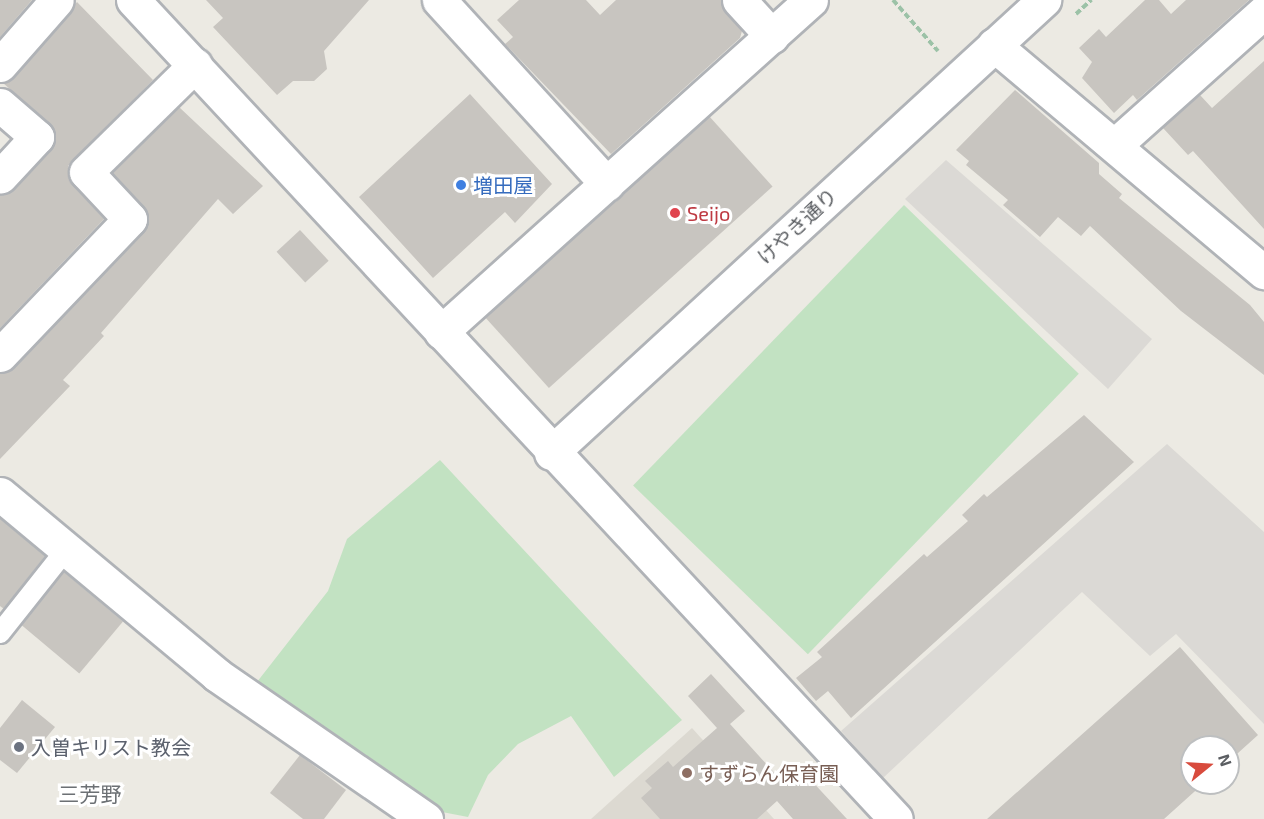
<!DOCTYPE html>
<html>
<head>
<meta charset="utf-8">
<style>
  body { margin:0 }
  #map { position:relative; width:1264px; height:819px; overflow:hidden; background:#eceae3; font-family:"Exo 2","Noto Sans JP",sans-serif }
  div>[style] { position:absolute }
  .industrial>* { inset:0; background:#dbd9d5 }
  .education>* { inset:0; background:#dcd9d1 }
  .green>* { inset:0; background:#c2e2c2; transform-origin:0 0 }
  .building>* { inset:0; background:#c8c5c0; transform-origin:0 0 }
  .path>* { height:4px; margin-top:-2px; transform-origin:0; background:repeating-linear-gradient(90deg,#9cc2a7 0 6px,transparent 0 9px) }
  .roads { filter:drop-shadow(2px 0 #b0b3b7) drop-shadow(-2px 0 #b0b3b7) drop-shadow(0 2px #b0b3b7) drop-shadow(0 -2px #b0b3b7) }
  .service>* { height:20px; margin:-10px; padding:0 10px; transform-origin:10px; border-radius:10px; background:#fff }
  .minor>* { height:33px; margin:-16.5px; padding:0 16.5px; transform-origin:16.5px; border-radius:16.5px; background:#fff }
  .tertiary>* { height:33px; margin:-16.5px; padding:0 16.5px; transform-origin:16.5px; border-radius:16.5px; background:#fff }
  .dots>* { width:16px; height:16px; translate:-50% -50%; box-sizing:border-box; border:3px solid #fff; border-radius:50% }
  span { translate:-50% -50%; white-space:nowrap; text-align:center; line-height:1.15; -webkit-text-stroke:6px #fff; paint-order:stroke }
  .shop-label { font-size:20px; color:#366cbe }
  .left { translate:0 -50%; text-align:left }
  .health-label { font-size:20px; color:#be3a42 }
  .street-label { font-size:20px; color:#5b5e62 }
  .worship-label { font-size:20px; color:#5b616d }
  .education-label { font-size:20px; color:#785e54 }
  .neighbourhood-label { font-size:21px; color:#6c7074 }
  .north { position:absolute; left:1180px; top:735px; width:60px; height:60px; box-sizing:border-box; background:#fff; border:2px solid #bdbfc0; border-radius:50%; rotate:72deg; font-size:16px; font-weight:700; line-height:24px; text-align:center; color:#5b5e62 }
  .north::after { content:''; display:block; margin:auto; width:21px; height:27px; background:#d84b3d; clip-path:polygon(50% 0,100% 100%,50% 72%,0 100%) }
</style>
</head>
<body>
<div id="map">
  <div class="industrial">
    <div style="clip-path:polygon(946px 160px,1152px 339px,1108px 389px,905px 199px)"></div>
    <div style="clip-path:polygon(1167px 444px,1264px 532px,1264px 724px,1176px 634px,1150px 656px,1082px 592px,883px 778px,841px 731px)"></div>
  </div>
  <div class="education">
    <div style="clip-path:polygon(692px 728px,774px 819px,591px 819px)"></div>
  </div>
  <div class="green">
    <div style="left:904px;top:205px;width:243px;height:390px;rotate:44deg"></div>
    <div style="clip-path:polygon(440px 460px,682px 720px,614px 777px,571px 716px,518px 744px,488px 775px,468px 817px,442px 812px,257px 682px,328px 591px,347px 539px)"></div>
  </div>
  <div class="building">
    <div style="clip-path:polygon(0 0,32px 0,0 37px)"></div>
    <div style="clip-path:polygon(206px 0,369px 0,324px 51px,327px 69px,314px 81px,293px 81px,277px 95px,213px 27px,223px 18px)"></div>
    <div style="clip-path:polygon(519px 0,586px 0,600px 15px,616px 0,721px 0,742px 31px,740px 38px,611px 154px,505px 44px,513px 37px,497px 20px)"></div>
    <div style="clip-path:polygon(1145px 0,1159px 0,1171px 14px,1186px 0,1249px 0,1137px 100px,1133px 95px,1114px 113px,1082px 78px,1092px 62px,1079px 48px,1099px 29px,1106px 37px)"></div>
    <div style="clip-path:polygon(77px 2px,153px 80px,68px 166px,72px 184px,104px 219px,0 328px,0 195px,14px 190px,55px 140px,49px 123px,3px 83px,14px 77px)"></div>
    <div style="clip-path:polygon(1264px 61px,1264px 229px,1193px 151px,1188px 155px,1163px 128px,1200px 95px,1212px 108px)"></div>
    <div style="clip-path:polygon(1015px 90px,1099px 163px,1099px 174px,1122px 194px,1119px 198px,1250px 305px,1264px 322px,1264px 375px,1181px 311px,1090px 226px,1081px 236px,1058px 217px,1040px 237px,1003px 205px,1008px 200px,966px 165px,969px 161px,956px 150px)"></div>
    <div style="clip-path:polygon(470px 94px,552px 184px,515px 223px,505px 212px,433px 278px,359px 197px)"></div>
    <div style="clip-path:polygon(179px 107px,263px 186px,233px 214px,218px 199px,101px 333px,104px 336px,63px 380px,70px 386px,0 459px,0 373px,14px 368px,144px 231px,148px 214px,112px 173px)"></div>
    <div style="left:709px;top:116px;width:95px;height:301px;rotate:48deg"></div>
    <div style="left:300px;top:230px;width:42px;height:32px;rotate:47deg"></div>
    <div style="clip-path:polygon(1084px 415px,1134px 462px,851px 718px,828px 691px,816px 701px,796px 678px,822px 657px,817px 652px,924px 554px,927px 557px,968px 521px,962px 515px,984px 494px,987px 497px)"></div>
    <div style="clip-path:polygon(0 518px,45px 556px,4px 609px,0 606px)"></div>
    <div style="left:64px;top:572px;width:77px;height:68px;rotate:40deg"></div>
    <div style="clip-path:polygon(1180px 647px,1258px 735px,1228px 762px,1228px 747px,1192px 747px,1192px 783px,1204px 783px,1164px 819px,987px 819px)"></div>
    <div style="clip-path:polygon(711px 674px,745px 711px,730px 724px,780px 779px,796px 764px,847px 819px,793px 819px,777px 801px,757px 819px,660px 819px,641px 798px,652px 788px,645px 781px,668px 761px,673px 767px,717px 728px,688px 696px)"></div>
    <div style="clip-path:polygon(22px 700px,55px 727px,17px 773px,0 760px,0 728px)"></div>
    <div style="clip-path:polygon(300px 755px,346px 790px,324px 819px,303px 819px,270px 793px)"></div>
  </div>
  <div class="path">
    <div style="left:893px;top:0;width:68px;rotate:48.6deg"></div>
    <div style="left:1076px;top:14px;width:21px;rotate:-43deg"></div>
  </div>
  <div class="roads">
    <div class="service">
      <div style="left:0;top:633px;width:105px;rotate:-51.6deg"></div>
    </div>
    <div class="minor">
      <div style="left:439px;top:0;width:249px;rotate:47.6deg"></div>
      <div style="left:739px;top:0;width:49px;rotate:47.5deg"></div>
      <div style="left:994px;top:45px;width:353px;rotate:40.1deg"></div>
      <div style="left:0;top:65px;width:86px;rotate:-48.8deg"></div>
      <div style="left:0;top:105px;width:49px;rotate:40.9deg"></div>
      <div style="left:37px;top:137px;width:54px;rotate:132.8deg"></div>
      <div style="left:1115px;top:145px;width:200px;rotate:-41.8deg"></div>
      <div style="left:441px;top:332px;width:497px;rotate:-41.9deg"></div>
      <div style="left:0;top:355px;width:188px;rotate:-46.3deg"></div>
      <div style="left:130px;top:219px;width:64px;rotate:-133.1deg"></div>
      <div style="left:86px;top:172px;width:153px;rotate:-44.5deg"></div>
      <div style="left:0;top:494px;width:283px;rotate:39.8deg"></div>
      <div style="left:217px;top:675px;width:254px;rotate:34.6deg"></div>
    </div>
    <div class="tertiary">
      <div style="left:133px;top:0;width:1119px;rotate:47.03deg"></div>
      <div style="left:551px;top:453px;width:670px;rotate:-42.58deg"></div>
    </div>
  </div>
  <div class="dots">
    <div style="left:461px;top:185px;background:#3f7fe0"></div>
    <div style="left:675px;top:213px;background:#e0444e"></div>
    <div style="left:19px;top:747px;background:#6b7280"></div>
    <div style="left:687px;top:773px;background:#8d6e63"></div>
  </div>
  <div class="shop-label">
    <span class="left" style="left:473px;top:185px">増田屋</span>
  </div>
  <div class="health-label">
    <span class="left" style="left:687px;top:213px">Seijo</span>
  </div>
  <div class="street-label">
    <span style="left:797px;top:226px;rotate:-43deg">けやき通り</span>
  </div>
  <div class="worship-label">
    <span class="left" style="left:31px;top:747px">入曽キリスト教会</span>
  </div>
  <div class="education-label">
    <span class="left" style="left:699px;top:773px">すずらん保育園</span>
  </div>
  <div class="neighbourhood-label">
    <span style="left:90px;top:794px">三芳野</span>
  </div>
  <div class="north">N</div>
</div>
</body>
</html>
